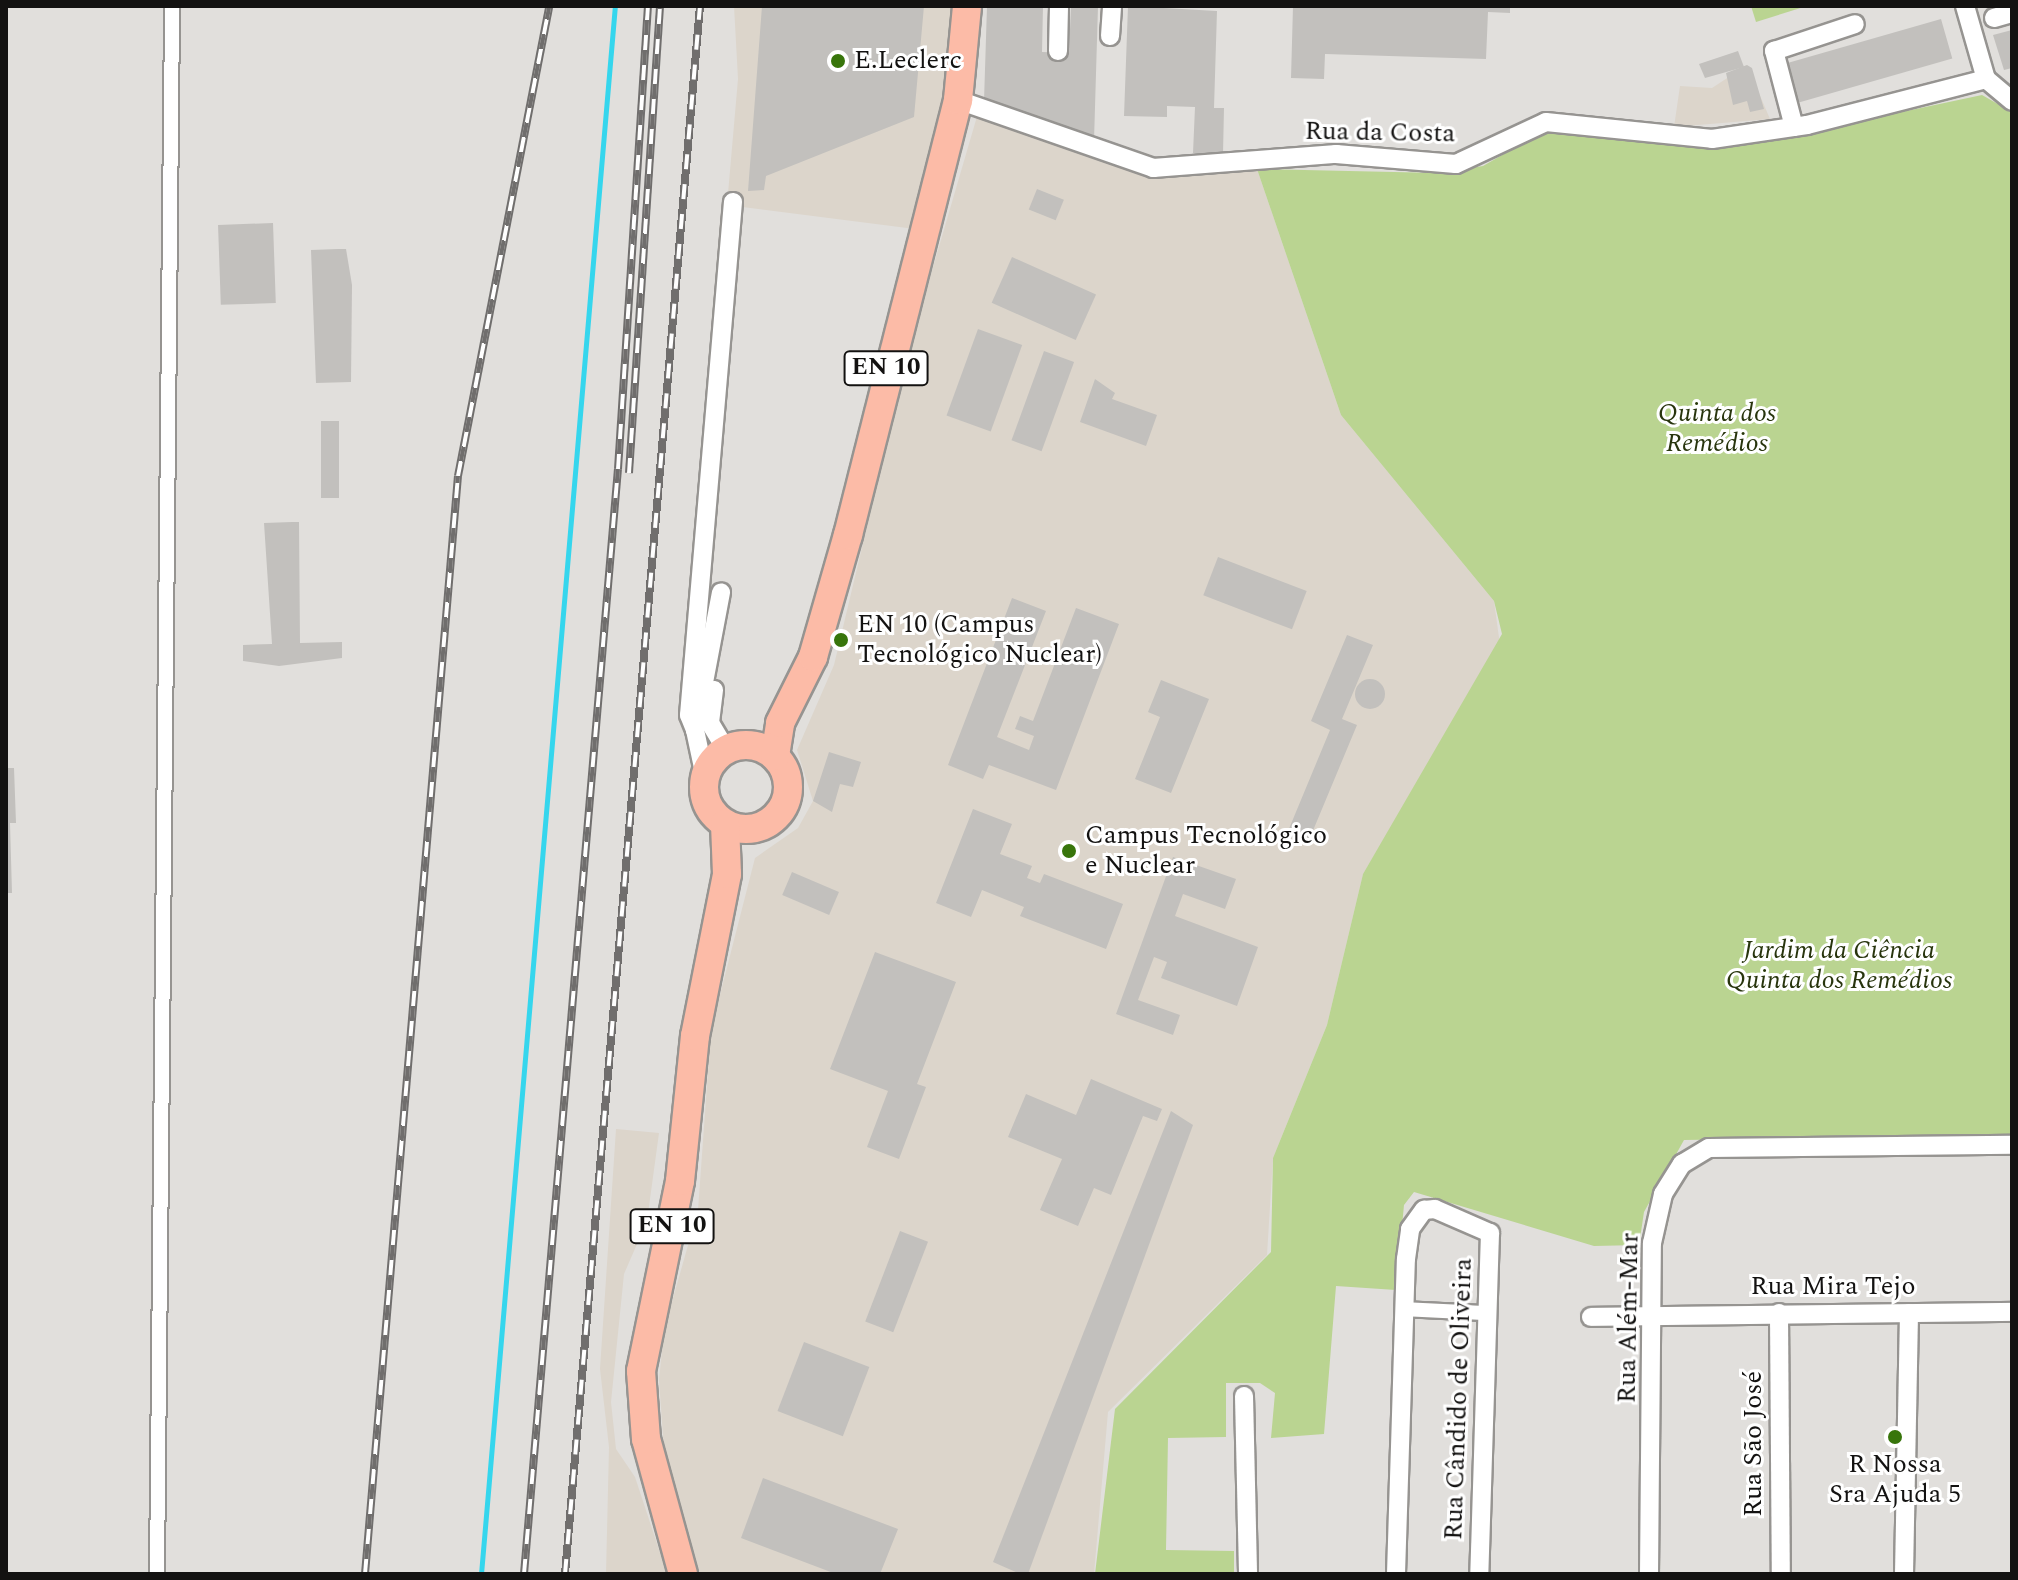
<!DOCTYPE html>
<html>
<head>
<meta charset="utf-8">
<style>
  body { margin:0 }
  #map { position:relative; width:2018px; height:1580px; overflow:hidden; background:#e1dfdc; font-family:Spectral,serif }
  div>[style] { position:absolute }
  .built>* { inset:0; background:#dcd5cb }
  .green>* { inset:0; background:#bad491 }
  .stream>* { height:5px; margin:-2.5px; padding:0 2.5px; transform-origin:2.5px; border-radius:2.5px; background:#35d6ed }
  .building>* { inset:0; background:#c2c0bd; transform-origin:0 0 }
  .round { border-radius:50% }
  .roads { filter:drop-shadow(2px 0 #969491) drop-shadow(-2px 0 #969491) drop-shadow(0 2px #969491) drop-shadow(0 -2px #969491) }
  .pedestrian>* { height:14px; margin:-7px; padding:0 7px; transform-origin:7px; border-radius:7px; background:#fff }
  .minor>* { height:18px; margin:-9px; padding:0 9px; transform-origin:9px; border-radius:9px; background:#fff }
  .primary>* { height:28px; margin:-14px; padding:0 14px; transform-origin:14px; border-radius:14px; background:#fcbba7 }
  .primary>.ring { margin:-14px; padding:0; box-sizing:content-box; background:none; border:28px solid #fcbba7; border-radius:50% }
  .rail>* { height:8px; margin-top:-4px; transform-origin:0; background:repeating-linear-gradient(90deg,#fff 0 15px,#706e6d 0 30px); box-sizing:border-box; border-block:2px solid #706e6d }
  .dots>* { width:22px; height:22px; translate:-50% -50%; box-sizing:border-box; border:4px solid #fff; border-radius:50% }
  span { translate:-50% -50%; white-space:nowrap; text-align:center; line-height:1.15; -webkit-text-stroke:6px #fff; paint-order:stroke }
  .shield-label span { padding:2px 6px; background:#fff; border:2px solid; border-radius:6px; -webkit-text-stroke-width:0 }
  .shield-label { font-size:24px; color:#131211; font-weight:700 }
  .poi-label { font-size:26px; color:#131211 }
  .left { translate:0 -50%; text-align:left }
  .street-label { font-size:26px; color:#131211 }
  .park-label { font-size:26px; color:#28350d; font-style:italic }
  .frame { position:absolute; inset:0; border:8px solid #131211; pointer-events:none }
</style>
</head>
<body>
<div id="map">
  <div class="built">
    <div style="clip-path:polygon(734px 6px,958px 6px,955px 68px,915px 229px,727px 205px,738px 79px)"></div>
    <div style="clip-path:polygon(1747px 65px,1770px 119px,1674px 127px,1680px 86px,1712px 88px)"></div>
    <div style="clip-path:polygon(978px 113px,1105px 159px,1257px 169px,1341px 415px,1494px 601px,1500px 645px,1363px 874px,1327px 1025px,1273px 1158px,1267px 1255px,1108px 1412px,1094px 1574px,700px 1574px,664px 1450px,659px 1380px,664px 1330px,698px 1210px,711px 1030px,755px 858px,798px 828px,813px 801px,797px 750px,834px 665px,910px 346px)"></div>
    <div style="clip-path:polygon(616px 1129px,659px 1133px,647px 1221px,624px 1274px,611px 1402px,616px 1449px,635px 1477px,667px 1574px,606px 1574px,609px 1447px,600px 1369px)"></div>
  </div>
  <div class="green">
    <div style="clip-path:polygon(1751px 6px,1807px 6px,1756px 22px)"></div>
    <div style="clip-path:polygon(1982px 95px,2012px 112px,2012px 1135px,1684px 1140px,1644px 1212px,1639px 1245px,1594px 1246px,1414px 1192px,1404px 1205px,1396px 1290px,1336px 1286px,1324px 1434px,1271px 1438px,1275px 1393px,1260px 1383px,1226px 1383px,1226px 1437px,1168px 1438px,1166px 1550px,1234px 1551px,1234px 1574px,1095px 1574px,1115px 1409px,1271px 1252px,1273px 1158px,1327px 1025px,1363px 874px,1502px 634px,1494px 601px,1341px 415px,1257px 169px,1439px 173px,1483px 166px,1549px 128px,1707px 148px,1751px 144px)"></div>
  </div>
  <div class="stream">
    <div style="left:481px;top:1574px;width:1574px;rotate:-85.12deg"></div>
  </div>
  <div class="building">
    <div style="clip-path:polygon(762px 6px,924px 6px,914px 117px,766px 176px,764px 190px,748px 191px)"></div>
    <div style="clip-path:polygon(987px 6px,1043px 6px,1042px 52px,1069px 53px,1071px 6px,1098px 6px,1094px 141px,984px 101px)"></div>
    <div style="clip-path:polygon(1128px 6px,1217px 11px,1214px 108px,1224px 108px,1223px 154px,1193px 153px,1195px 107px,1167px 106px,1167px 117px,1124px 116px)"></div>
    <div style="clip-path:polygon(1293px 6px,1510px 6px,1510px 13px,1488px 12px,1486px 59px,1325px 54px,1324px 79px,1291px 78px)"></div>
    <div style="left:1941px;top:19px;width:41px;height:166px;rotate:74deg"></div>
    <div style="clip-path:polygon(2012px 30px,2012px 68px,2004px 70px,1993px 35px)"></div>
    <div style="clip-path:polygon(1738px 51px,1744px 67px,1705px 78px,1699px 64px)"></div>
    <div style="clip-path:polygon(1747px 65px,1752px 68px,1764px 109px,1750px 112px,1747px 101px,1733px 105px,1726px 73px)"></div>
    <div style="left:1037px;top:189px;width:29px;height:22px;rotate:22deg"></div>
    <div style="left:273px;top:223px;width:80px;height:55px;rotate:88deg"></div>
    <div style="clip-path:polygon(338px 249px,346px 249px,352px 285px,351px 382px,316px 383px,311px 250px)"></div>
    <div style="left:1012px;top:257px;width:92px;height:50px;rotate:24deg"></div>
    <div style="left:978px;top:329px;width:47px;height:92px;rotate:20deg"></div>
    <div style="left:1044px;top:351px;width:32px;height:95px;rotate:20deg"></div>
    <div style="clip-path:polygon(1095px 379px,1115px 393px,1112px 399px,1157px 415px,1146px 446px,1080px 422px)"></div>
    <div style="left:321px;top:421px;width:18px;height:77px"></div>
    <div style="clip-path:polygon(292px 522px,299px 522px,300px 643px,342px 642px,342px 658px,279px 666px,243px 661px,243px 645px,272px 644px,264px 523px)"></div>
    <div style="left:1218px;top:557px;width:95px;height:41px;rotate:21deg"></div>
    <div style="clip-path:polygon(1012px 598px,1046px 611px,997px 737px,1029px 750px,1034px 736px,1015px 729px,1020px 716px,1033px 721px,1076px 608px,1119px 624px,1056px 790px,989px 765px,983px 779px,948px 765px)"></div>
    <div style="clip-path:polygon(1347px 635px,1373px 645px,1342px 719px,1357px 725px,1307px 845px,1286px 836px,1330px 730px,1311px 721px)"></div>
    <div class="round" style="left:1355px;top:679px;width:30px;height:30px"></div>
    <div style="clip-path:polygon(1161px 680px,1209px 699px,1171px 793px,1135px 779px,1160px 717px,1148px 712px)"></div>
    <div style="clip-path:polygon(829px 752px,861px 762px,853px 787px,840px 784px,832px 812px,813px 801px)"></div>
    <div style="clip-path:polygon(6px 768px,14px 768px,16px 823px,10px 823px,12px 893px,6px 893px)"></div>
    <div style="clip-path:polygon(973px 809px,1012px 824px,1000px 854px,1032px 866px,1027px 878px,1040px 883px,1044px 874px,1123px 904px,1106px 949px,1020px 916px,1024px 907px,982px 890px,971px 917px,936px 903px)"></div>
    <div style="clip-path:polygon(1173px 857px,1236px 879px,1225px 909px,1183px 894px,1175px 916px,1258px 947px,1237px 1006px,1161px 978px,1167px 962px,1154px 957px,1138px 1000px,1180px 1015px,1173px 1035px,1116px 1014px)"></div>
    <div style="left:792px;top:872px;width:51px;height:25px;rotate:23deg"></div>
    <div style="clip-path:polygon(875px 952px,956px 982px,917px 1084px,926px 1087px,899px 1159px,867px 1147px,888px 1091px,830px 1069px)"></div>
    <div style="clip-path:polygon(1091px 1079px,1162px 1109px,1157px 1121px,1143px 1116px,1111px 1195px,1094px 1188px,1078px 1226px,1040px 1210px,1062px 1159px,1008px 1137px,1026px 1094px,1076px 1115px)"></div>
    <div style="clip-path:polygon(1171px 1111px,1193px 1125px,1028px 1574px,1020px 1574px,993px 1562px)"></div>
    <div style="left:900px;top:1231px;width:30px;height:97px;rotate:21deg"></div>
    <div style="left:804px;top:1342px;width:70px;height:74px;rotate:21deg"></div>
    <div style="clip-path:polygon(763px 1478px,898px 1529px,880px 1574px,836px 1574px,741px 1538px)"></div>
  </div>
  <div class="roads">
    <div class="pedestrian">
      <div style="left:1404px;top:1309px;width:83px;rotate:2.8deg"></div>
      <div style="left:157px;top:1574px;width:1568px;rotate:-89.45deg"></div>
    </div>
    <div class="minor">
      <div style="left:1965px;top:6px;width:76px;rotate:74deg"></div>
      <div style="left:1986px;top:79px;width:34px;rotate:40deg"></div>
      <div style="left:1994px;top:18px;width:19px;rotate:-16deg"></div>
      <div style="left:1110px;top:36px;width:30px;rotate:-86deg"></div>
      <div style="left:1058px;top:51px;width:45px;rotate:-88.7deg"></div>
      <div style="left:958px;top:100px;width:207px;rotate:19.2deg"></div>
      <div style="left:1153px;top:168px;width:184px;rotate:-4.4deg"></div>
      <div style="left:1336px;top:154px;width:120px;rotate:4.8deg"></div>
      <div style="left:1456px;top:164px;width:99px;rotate:-25deg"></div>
      <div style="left:1546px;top:122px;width:167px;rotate:5.8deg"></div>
      <div style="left:1712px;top:139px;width:96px;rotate:-8.4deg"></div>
      <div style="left:1807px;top:125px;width:185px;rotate:-14.4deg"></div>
      <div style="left:1794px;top:127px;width:79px;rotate:-104.7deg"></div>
      <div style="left:1774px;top:51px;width:85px;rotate:-18.4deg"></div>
      <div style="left:714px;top:690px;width:33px;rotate:97deg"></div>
      <div style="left:710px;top:723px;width:31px;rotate:59deg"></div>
      <div style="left:695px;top:730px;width:16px;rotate:-112deg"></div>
      <div style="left:689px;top:715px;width:515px;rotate:-85.1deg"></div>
      <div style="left:705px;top:777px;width:48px;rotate:-102deg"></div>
      <div style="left:695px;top:730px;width:140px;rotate:-79.3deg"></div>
      <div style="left:1779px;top:1313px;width:261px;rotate:89.6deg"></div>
      <div style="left:1591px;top:1317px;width:421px;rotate:-0.7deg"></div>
      <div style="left:1244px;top:1396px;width:178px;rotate:88.7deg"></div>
      <div style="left:1396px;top:1574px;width:315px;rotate:-88.2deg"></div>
      <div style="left:1406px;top:1259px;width:30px;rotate:-82deg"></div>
      <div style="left:1410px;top:1229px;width:24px;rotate:-54deg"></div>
      <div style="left:1424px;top:1210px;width:11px;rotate:-5deg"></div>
      <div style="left:1435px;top:1209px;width:60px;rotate:23.6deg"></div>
      <div style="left:1490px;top:1233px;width:341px;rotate:91.8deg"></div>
      <div style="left:1649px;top:1574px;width:331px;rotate:-89.5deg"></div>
      <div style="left:1652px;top:1243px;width:50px;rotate:-77.3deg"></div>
      <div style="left:1663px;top:1194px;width:36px;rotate:-58deg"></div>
      <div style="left:1682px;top:1164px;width:31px;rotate:-31deg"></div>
      <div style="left:1709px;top:1148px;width:303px;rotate:-0.6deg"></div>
      <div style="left:1904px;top:1574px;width:261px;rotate:-88.9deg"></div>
    </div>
    <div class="primary">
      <div class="ring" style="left:704px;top:745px;width:56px;height:56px"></div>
      <div style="left:775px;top:756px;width:33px;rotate:-81deg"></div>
      <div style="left:780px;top:723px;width:74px;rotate:-63.4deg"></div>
      <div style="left:813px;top:657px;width:127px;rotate:-74deg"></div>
      <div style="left:848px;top:535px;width:449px;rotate:-75.8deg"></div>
      <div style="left:958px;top:100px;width:94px;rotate:-84.5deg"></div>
      <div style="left:683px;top:1574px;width:140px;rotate:-105.3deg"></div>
      <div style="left:646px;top:1439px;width:68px;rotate:-94.2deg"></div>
      <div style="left:641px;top:1371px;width:194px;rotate:-78.4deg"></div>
      <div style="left:680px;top:1181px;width:146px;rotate:-84.1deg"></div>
      <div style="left:695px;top:1036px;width:165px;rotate:-78.8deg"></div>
      <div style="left:727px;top:874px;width:50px;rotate:-92.3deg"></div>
    </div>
  </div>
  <div class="rail">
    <div style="left:629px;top:473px;width:468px;rotate:-86.2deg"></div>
    <div style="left:365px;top:1574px;width:1102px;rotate:-85.16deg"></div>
    <div style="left:458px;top:476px;width:479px;rotate:-79deg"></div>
    <div style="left:524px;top:1574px;width:1109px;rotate:-85.14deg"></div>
    <div style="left:618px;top:469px;width:464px;rotate:-86.3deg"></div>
    <div style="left:565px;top:1574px;width:1574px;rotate:-85.08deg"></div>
  </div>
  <div class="dots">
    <div style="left:838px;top:61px;background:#38750b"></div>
    <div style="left:841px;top:640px;background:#38750b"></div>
    <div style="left:1069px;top:851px;background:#38750b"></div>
    <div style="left:1895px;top:1437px;background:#38750b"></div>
  </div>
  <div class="shield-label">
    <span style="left:886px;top:368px">EN 10</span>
    <span style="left:672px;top:1226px">EN 10</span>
  </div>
  <div class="poi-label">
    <span class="left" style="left:854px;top:61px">E.Leclerc</span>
    <span class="left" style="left:857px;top:640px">EN 10 (Campus<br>Tecnológico Nuclear)</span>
    <span class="left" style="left:1085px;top:851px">Campus Tecnológico<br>e Nuclear</span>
    <span style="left:1895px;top:1480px">R Nossa<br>Sra Ajuda 5</span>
  </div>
  <div class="street-label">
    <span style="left:1380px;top:133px;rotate:1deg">Rua da Costa</span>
    <span style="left:1833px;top:1287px">Rua Mira Tejo</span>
    <span style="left:1629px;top:1318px;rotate:-89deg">Rua Além-Mar</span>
    <span style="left:1459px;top:1399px;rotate:-88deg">Rua Cândido de Oliveira</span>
    <span style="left:1754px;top:1444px;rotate:-90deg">Rua São José</span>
  </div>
  <div class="park-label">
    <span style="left:1717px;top:429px">Quinta dos<br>Remédios</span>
    <span style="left:1839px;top:966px">Jardim da Ciência<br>Quinta dos Remédios</span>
  </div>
  <div class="frame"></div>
</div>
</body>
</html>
